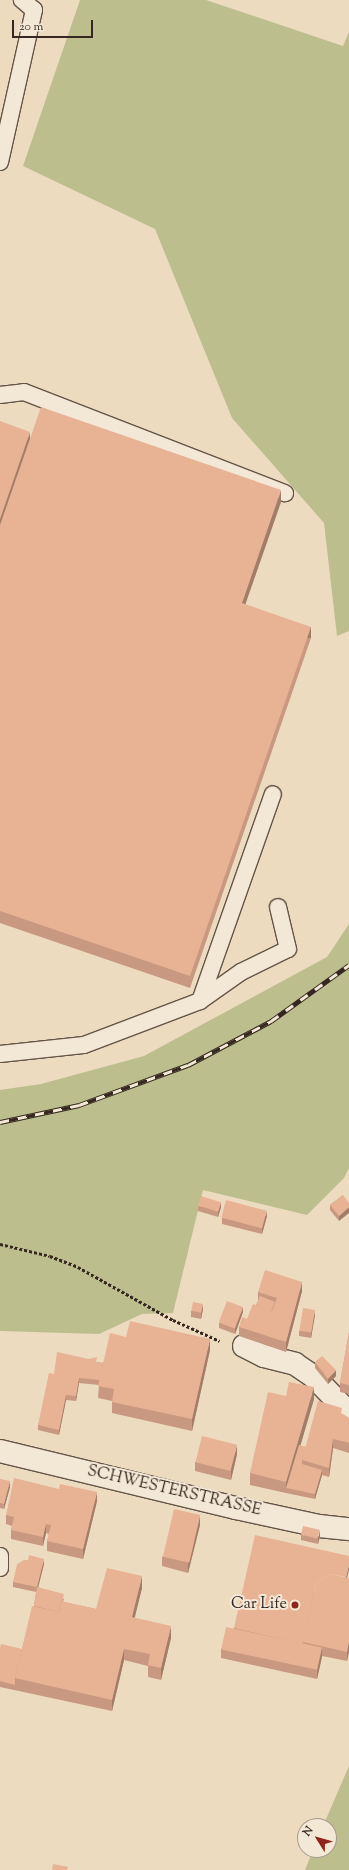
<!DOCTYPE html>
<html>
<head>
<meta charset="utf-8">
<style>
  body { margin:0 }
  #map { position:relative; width:349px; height:1870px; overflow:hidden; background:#eddbbf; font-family:"Sorts Mill Goudy",serif }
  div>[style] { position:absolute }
  .green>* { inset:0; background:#bdbe8e }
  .path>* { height:2.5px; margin-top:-1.25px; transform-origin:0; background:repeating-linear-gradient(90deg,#362821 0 3px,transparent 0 5px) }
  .roads { filter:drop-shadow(1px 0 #645548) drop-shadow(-1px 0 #645548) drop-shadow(0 1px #645548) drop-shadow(0 -1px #645548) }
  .service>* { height:16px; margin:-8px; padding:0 8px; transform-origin:8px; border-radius:8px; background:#f3e8d5 }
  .minor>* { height:22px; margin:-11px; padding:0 11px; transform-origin:11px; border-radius:11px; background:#f3e8d5 }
  .tertiary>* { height:22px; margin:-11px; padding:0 11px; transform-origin:11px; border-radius:11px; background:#f3e8d5 }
  .rail>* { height:4.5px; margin-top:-2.25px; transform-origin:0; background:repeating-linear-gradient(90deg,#f3e8d5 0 9px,#362821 0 18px); box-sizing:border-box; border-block:1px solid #362821 }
  .wall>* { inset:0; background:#c89980 }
  .shaded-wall>* { inset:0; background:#a27d68; transform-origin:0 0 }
  .building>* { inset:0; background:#e8b295; transform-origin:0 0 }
  .dots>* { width:11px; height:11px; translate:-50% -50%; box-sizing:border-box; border:2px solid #f3e8d5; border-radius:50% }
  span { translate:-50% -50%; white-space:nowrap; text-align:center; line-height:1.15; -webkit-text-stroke:4px #f3e8d5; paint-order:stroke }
  .street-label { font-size:16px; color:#362821 }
  .poi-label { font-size:16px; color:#362821 }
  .right { translate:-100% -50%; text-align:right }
  .north { position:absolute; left:297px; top:1818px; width:40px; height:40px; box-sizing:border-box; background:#f3e8d5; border:1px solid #a79b8d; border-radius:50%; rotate:307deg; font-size:11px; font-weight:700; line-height:16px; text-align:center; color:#362821 }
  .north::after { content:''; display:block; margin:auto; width:14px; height:18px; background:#8f2418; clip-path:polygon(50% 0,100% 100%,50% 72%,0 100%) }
  .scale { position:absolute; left:12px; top:20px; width:81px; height:18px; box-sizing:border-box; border:2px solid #362821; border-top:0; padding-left:5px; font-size:12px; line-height:14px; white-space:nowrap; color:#362821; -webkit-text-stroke:3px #f3e8d5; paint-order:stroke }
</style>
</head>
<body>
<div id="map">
  <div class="green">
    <div style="clip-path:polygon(80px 0,206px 0,343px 46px,349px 32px,349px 631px,337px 636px,324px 523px,232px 418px,155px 229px,23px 166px)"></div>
    <div style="clip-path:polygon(349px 924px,349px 1168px,344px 1178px,307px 1215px,203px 1190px,173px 1313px,142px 1314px,99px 1334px,0 1331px,0 1090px,41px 1084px,144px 1056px,327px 957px)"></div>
    <div style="clip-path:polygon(349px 1766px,349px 1870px,305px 1870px,313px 1850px,329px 1850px,329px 1826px,323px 1826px)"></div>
  </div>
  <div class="path">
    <div style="left:0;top:1244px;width:51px;rotate:13.5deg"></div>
    <div style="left:50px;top:1256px;width:30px;rotate:21deg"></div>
    <div style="left:78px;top:1267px;width:109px;rotate:29.2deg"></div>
    <div style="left:173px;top:1320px;width:51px;rotate:24.1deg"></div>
  </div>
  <div class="roads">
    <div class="service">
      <div style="left:0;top:162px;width:156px;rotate:-77.4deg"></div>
      <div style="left:34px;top:10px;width:16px;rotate:-140deg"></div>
      <div style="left:0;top:395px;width:24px;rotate:-7deg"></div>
      <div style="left:24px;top:392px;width:280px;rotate:21.2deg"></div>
      <div style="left:200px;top:1001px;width:219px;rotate:-70.6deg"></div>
      <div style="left:0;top:1054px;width:84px;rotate:-6.1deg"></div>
      <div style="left:84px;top:1045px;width:124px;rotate:-20.8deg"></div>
      <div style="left:200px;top:1001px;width:50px;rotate:-35.3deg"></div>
      <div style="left:241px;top:972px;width:52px;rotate:-26.1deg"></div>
      <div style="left:288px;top:949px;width:43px;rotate:-103.4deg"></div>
      <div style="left:0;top:1556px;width:12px;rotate:90deg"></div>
    </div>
    <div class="minor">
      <div style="left:244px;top:1346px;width:22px;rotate:27deg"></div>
      <div style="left:264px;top:1356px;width:32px;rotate:14deg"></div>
      <div style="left:295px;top:1364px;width:23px;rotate:34deg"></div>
      <div style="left:314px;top:1377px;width:50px;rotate:45.8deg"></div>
    </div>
    <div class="tertiary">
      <div style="left:0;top:1451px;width:243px;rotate:13.6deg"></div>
      <div style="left:236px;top:1508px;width:85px;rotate:12.2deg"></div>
      <div style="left:319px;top:1526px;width:30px;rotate:6deg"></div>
    </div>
  </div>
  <div class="rail">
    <div style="left:0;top:1122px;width:81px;rotate:-12.1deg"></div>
    <div style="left:79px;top:1105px;width:116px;rotate:-20.2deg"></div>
    <div style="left:188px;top:1065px;width:94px;rotate:-27.9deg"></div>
    <div style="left:271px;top:1021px;width:96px;rotate:-35.7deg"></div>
  </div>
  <div class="wall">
    <div style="clip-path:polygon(0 421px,30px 438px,281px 502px,245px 604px,311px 638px,190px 988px,0 923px)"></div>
    <div style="clip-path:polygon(343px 1195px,339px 1221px,330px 1210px,330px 1205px)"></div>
    <div style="clip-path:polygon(198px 1206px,221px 1207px,218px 1217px,198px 1211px)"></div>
    <div style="clip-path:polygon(267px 1216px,262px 1234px,222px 1224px,222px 1218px)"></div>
    <div style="clip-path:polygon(302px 1291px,286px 1352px,239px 1336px,239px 1327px,247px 1319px,256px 1305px,258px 1301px,258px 1292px)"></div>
    <div style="clip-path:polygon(203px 1309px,201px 1319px,191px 1317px,191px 1311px)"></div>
    <div style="clip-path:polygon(243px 1312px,235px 1334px,219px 1328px,219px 1323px)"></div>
    <div style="clip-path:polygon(315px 1315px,311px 1338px,299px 1336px,299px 1331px)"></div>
    <div style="clip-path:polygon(349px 1332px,349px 1394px,340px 1392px,340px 1383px)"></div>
    <div style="clip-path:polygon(126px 1337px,210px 1350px,192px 1431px,112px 1413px,112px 1401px,98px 1398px,99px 1385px,79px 1383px,76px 1401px,66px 1400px,59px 1435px,38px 1430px,38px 1425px,54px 1374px,97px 1362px,103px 1363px)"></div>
    <div style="clip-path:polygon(315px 1362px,336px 1376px,328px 1384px,315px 1368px)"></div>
    <div style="clip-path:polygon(286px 1396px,314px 1399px,300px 1446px,306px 1447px,342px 1414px,349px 1418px,349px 1453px,333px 1448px,329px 1477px,322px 1475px,315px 1499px,286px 1493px,250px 1485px,250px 1473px)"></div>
    <div style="clip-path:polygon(237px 1454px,231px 1480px,195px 1471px,195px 1462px)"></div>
    <div style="clip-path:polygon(0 1479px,10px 1487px,4px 1509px,0 1508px)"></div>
    <div style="clip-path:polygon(97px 1501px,83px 1559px,47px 1551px,47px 1541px,49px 1534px,46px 1533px,43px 1546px,11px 1539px,11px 1530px,12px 1526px,6px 1524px,6px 1515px)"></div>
    <div style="clip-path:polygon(200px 1525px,188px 1573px,162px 1566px,162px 1557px)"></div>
    <div style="clip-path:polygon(301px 1535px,320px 1536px,318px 1544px,301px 1540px)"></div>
    <div style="clip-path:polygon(44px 1564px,38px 1587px,64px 1599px,63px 1602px,96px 1609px,142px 1588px,134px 1618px,171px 1638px,161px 1680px,148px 1677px,148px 1666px,124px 1660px,112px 1711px,0 1687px,0 1648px,22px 1649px,34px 1606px,36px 1592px,13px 1587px,13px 1582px)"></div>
    <div style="clip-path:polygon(347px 1578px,349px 1578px,349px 1651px,347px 1661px,322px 1656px,317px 1679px,221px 1658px,221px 1649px,234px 1628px)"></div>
  </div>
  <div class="shaded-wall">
    <div style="clip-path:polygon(30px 432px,30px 444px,0 531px,0 519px)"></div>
    <div style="clip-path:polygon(281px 490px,281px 502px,242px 614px,242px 603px)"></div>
    <div style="left:311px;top:627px;width:11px;height:369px;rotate:90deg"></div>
    <div style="clip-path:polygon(221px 1202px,221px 1207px,218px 1217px,218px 1212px)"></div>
    <div style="clip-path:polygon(349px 1207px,349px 1213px,339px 1221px,339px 1216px)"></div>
    <div style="clip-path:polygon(267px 1211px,267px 1216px,262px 1234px,262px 1229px)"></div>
    <div style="clip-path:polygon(302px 1282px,302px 1291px,286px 1352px,286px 1342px)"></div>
    <div style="clip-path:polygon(203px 1304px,203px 1309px,201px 1319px,201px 1313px)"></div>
    <div style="clip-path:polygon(243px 1307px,243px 1312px,235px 1334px,235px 1329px)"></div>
    <div style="clip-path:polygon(315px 1310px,315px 1315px,311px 1338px,311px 1333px)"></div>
    <div style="clip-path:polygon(210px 1339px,210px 1350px,192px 1431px,192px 1419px)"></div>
    <div style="clip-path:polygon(336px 1370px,336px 1376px,328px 1384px,328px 1379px)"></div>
    <div style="clip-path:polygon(79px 1378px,79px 1383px,76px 1401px,76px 1396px)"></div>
    <div style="clip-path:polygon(314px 1387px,314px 1399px,288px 1488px,286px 1488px,286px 1482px)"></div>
    <div style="clip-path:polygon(66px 1395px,66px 1400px,59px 1435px,59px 1430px)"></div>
    <div style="clip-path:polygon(333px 1439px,333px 1448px,329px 1477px,329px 1468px)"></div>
    <div style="clip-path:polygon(237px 1445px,237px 1454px,231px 1480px,231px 1470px)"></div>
    <div style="clip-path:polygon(322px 1470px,322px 1475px,315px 1499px,315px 1494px)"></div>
    <div style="clip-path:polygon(10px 1481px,10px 1487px,4px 1509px,4px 1504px)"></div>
    <div style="clip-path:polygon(97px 1492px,97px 1501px,83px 1559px,83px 1549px)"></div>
    <div style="clip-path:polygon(200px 1515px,200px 1525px,188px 1573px,188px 1563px)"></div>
    <div style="clip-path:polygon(46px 1524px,46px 1533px,43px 1546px,43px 1537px)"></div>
    <div style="clip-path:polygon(320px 1530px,320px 1536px,318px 1544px,318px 1539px)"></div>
    <div style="clip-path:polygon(44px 1559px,44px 1564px,37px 1592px,37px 1587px)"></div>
    <div style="clip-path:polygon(349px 1565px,349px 1570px,345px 1586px,345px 1581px)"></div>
    <div style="clip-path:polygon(142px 1576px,142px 1588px,132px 1629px,132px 1617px)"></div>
    <div style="clip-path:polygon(171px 1626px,171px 1638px,161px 1680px,161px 1668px)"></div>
    <div style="clip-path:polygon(349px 1642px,349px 1651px,347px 1661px,347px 1652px)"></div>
    <div style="clip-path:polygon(322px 1648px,322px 1657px,317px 1679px,317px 1670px)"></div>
    <div style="clip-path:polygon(124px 1649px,124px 1660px,112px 1711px,112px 1700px)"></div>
  </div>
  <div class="building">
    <div style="clip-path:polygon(41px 407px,281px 490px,242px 603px,311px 627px,190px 976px,0 911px,0 525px)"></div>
    <div style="clip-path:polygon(0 421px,30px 432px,0 519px)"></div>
    <div style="clip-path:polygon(343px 1195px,349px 1203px,349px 1207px,339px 1216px,330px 1205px)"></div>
    <div style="left:201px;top:1196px;width:21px;height:10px;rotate:17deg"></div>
    <div style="left:226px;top:1200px;width:42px;height:18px;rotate:15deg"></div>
    <div style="clip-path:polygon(265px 1270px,302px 1282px,286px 1342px,239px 1327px,242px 1317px,247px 1319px,253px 1304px,272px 1311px,277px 1298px,258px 1292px)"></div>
    <div style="left:260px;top:1296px;width:16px;height:10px;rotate:22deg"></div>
    <div style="left:227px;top:1301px;width:17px;height:23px;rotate:21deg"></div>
    <div style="left:193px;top:1302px;width:10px;height:9px;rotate:11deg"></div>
    <div style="left:303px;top:1308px;width:12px;height:23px;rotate:9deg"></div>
    <div style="clip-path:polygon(130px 1321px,210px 1339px,192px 1419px,112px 1402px,114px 1389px,98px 1386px,110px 1333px,126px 1337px)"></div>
    <div style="clip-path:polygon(349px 1332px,349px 1385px,340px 1383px)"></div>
    <div style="clip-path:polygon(57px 1352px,89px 1359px,97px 1357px,96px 1362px,103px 1363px,100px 1380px,79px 1378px,76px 1396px,66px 1395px,59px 1430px,38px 1425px,49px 1373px,54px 1374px)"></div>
    <div style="clip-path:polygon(322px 1356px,336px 1370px,328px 1379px,315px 1362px)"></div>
    <div style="clip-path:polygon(289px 1382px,314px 1387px,286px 1482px,250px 1473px,268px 1392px,286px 1396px)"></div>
    <div style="clip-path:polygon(318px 1401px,342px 1408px,341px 1413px,349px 1418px,349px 1443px,333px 1439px,329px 1468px,302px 1460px)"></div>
    <div style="left:202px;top:1436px;width:36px;height:27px;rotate:14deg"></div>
    <div style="clip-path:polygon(299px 1445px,306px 1447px,302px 1460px,302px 1464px,322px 1470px,315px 1494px,286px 1488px)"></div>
    <div style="clip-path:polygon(14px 1478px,59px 1489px,60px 1484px,97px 1492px,83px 1549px,47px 1541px,51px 1525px,46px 1524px,43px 1537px,11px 1530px,14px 1517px,6px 1515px)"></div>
    <div style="clip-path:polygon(0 1479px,10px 1481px,4px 1504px,0 1503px)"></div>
    <div style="left:174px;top:1509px;width:27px;height:49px;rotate:13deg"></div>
    <div style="left:303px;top:1526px;width:17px;height:9px;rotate:13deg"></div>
    <div style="clip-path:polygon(255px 1535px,349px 1556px,349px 1565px,346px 1577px,330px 1574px,316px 1583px,303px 1644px,234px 1628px)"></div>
    <div style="clip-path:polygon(29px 1555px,44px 1559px,37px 1587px,13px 1582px,17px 1564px,24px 1560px,28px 1560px)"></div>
    <div style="clip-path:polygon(107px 1568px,142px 1576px,132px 1617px,171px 1626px,161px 1668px,148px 1665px,150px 1654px,124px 1649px,112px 1700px,15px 1678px,32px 1606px,59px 1612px,61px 1601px,96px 1609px)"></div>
    <div style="clip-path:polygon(330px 1574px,349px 1578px,349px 1642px,347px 1652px,303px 1642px,316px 1583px)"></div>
    <div style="clip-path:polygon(37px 1587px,64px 1594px,62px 1602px,61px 1601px,59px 1612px,34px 1606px)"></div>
    <div style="left:226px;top:1627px;width:98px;height:23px;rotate:12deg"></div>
    <div style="clip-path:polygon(1px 1644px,22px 1649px,15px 1678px,15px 1685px,0 1681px,0 1648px)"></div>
    <div style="clip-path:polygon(53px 1864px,68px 1867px,67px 1870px,52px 1870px)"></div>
  </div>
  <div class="dots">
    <div style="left:295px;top:1605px;background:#8f2418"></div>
  </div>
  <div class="street-label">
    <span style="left:174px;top:1492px;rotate:13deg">SCHWESTERSTRASSE</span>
  </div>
  <div class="poi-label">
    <span class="right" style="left:287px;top:1605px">Car Life</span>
  </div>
  <div class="north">N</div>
  <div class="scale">20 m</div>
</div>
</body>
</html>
